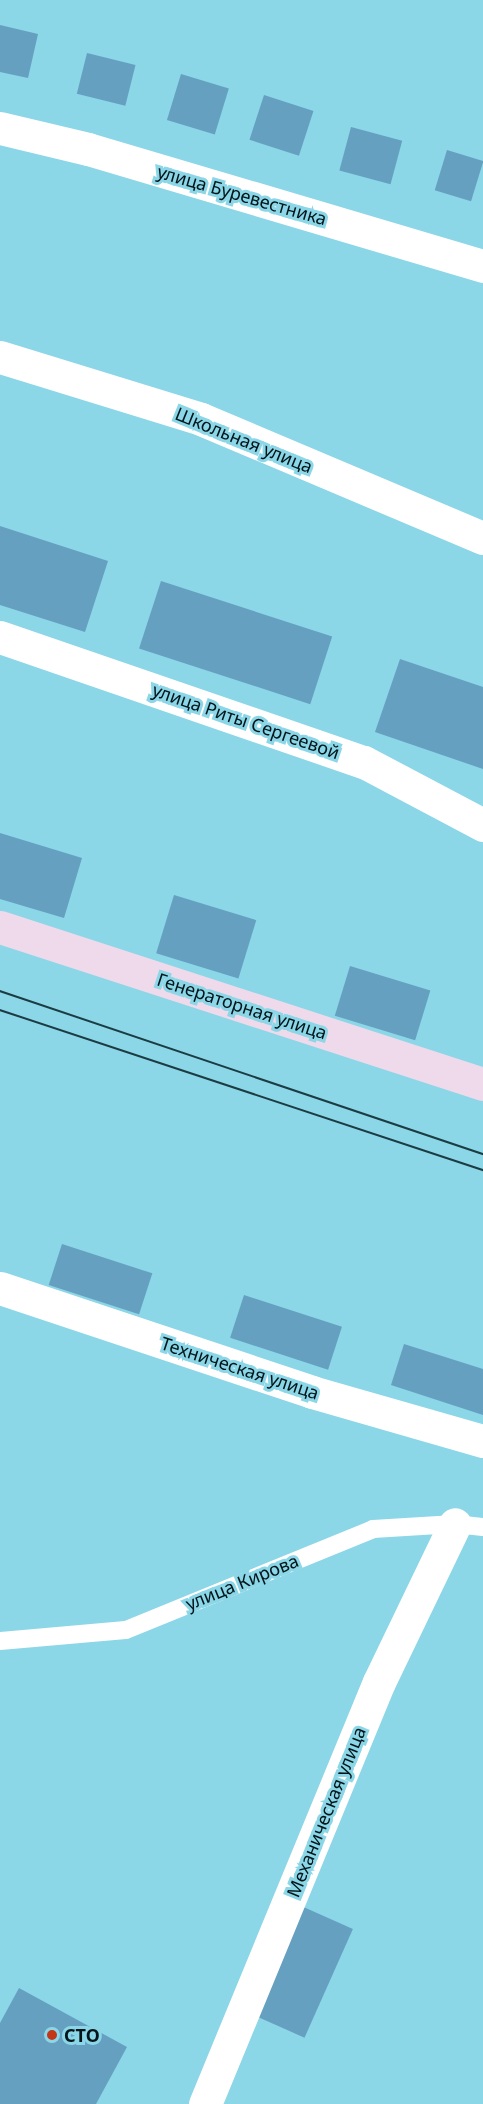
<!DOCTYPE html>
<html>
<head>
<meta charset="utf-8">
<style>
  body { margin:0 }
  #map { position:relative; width:483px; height:2104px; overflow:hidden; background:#8bd6e7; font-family:"Noto Sans",sans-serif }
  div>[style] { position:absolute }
  .building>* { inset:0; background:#65a0c0; transform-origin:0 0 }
  .service>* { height:18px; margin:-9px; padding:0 9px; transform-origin:9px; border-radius:9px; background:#fff }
  .minor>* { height:33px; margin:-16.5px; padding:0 16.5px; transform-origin:16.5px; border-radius:16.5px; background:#fff }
  .secondary>* { height:33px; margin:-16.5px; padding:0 16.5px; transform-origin:16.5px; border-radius:16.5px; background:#eedaea }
  .tram>* { height:1.5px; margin:-0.75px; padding:0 0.75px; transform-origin:0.75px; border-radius:0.75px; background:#1c3c43 }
  .dots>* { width:16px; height:16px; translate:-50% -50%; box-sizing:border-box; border:3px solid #8bd6e7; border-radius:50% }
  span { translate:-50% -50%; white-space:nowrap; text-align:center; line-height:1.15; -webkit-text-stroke:6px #8bd6e7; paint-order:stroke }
  .street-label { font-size:18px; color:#00151a }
  .poi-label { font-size:18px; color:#00151a; font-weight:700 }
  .left { translate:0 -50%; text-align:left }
</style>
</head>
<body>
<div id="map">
  <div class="building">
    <div style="clip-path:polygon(0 25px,38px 34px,28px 78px,0 72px)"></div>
    <div style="left:87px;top:53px;width:50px;height:42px;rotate:14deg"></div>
    <div style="left:181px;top:74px;width:50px;height:48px;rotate:17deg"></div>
    <div style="left:264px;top:95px;width:52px;height:47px;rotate:18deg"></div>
    <div style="left:351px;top:127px;width:53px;height:45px;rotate:15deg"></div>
    <div style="left:447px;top:150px;width:38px;height:42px;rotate:17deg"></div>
    <div style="clip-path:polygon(0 526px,108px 561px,85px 632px,0 605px)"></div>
    <div style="left:161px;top:581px;width:180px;height:71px;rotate:18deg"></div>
    <div style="clip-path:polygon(400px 659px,483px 687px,483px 769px,375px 732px)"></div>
    <div style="clip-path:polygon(0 833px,82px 858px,64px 918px,0 899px)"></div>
    <div style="left:174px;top:895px;width:86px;height:61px;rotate:17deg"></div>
    <div style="left:350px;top:966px;width:84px;height:52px;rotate:17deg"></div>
    <div style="left:62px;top:1244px;width:95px;height:43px;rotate:18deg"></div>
    <div style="left:244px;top:1295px;width:103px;height:45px;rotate:18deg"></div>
    <div style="clip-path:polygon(404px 1344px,483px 1369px,483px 1415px,391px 1385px)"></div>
    <div style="left:299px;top:1905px;width:59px;height:119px;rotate:24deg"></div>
    <div style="clip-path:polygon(19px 1988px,127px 2047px,96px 2104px,0 2104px,0 2023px)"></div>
  </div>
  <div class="service">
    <div style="left:0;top:1641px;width:126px;rotate:-5deg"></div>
    <div style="left:126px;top:1630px;width:267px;rotate:-22.2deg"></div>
    <div style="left:373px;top:1529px;width:82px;rotate:-3.5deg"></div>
    <div style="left:455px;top:1524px;width:28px;rotate:6deg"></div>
  </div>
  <div class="minor">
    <div style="left:0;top:128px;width:90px;rotate:13.4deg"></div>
    <div style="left:88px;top:149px;width:412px;rotate:16.5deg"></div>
    <div style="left:0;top:357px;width:210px;rotate:17.1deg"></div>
    <div style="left:201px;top:419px;width:306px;rotate:22.9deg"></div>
    <div style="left:0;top:637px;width:385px;rotate:19deg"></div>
    <div style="left:364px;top:762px;width:135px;rotate:27.9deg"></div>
    <div style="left:0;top:1288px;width:329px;rotate:18.4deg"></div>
    <div style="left:312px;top:1392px;width:178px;rotate:16deg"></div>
    <div style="left:205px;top:2104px;width:456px;rotate:-67.6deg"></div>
    <div style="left:379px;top:1682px;width:175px;rotate:-64.3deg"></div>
  </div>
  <div class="secondary">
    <div style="left:0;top:927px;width:508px;rotate:18.01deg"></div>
  </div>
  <div class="tram">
    <div style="left:0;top:991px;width:510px;rotate:18.65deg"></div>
    <div style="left:0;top:1010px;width:509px;rotate:18.33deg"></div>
  </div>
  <div class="dots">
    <div style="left:52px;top:2035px;background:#c13718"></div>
  </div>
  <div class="street-label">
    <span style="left:242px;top:195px;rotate:16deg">улица Буревестника</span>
    <span style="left:244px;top:440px;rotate:22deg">Школьная улица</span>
    <span style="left:246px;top:721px;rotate:19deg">улица Риты Сергеевой</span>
    <span style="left:242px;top:1006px;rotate:18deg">Генераторная улица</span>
    <span style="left:240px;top:1368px;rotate:18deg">Техническая улица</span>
    <span style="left:242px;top:1582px;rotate:-22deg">улица Кирова</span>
    <span style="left:326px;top:1812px;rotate:-68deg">Механическая улица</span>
  </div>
  <div class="poi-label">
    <span class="left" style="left:64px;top:2035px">СТО</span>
  </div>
</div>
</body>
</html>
